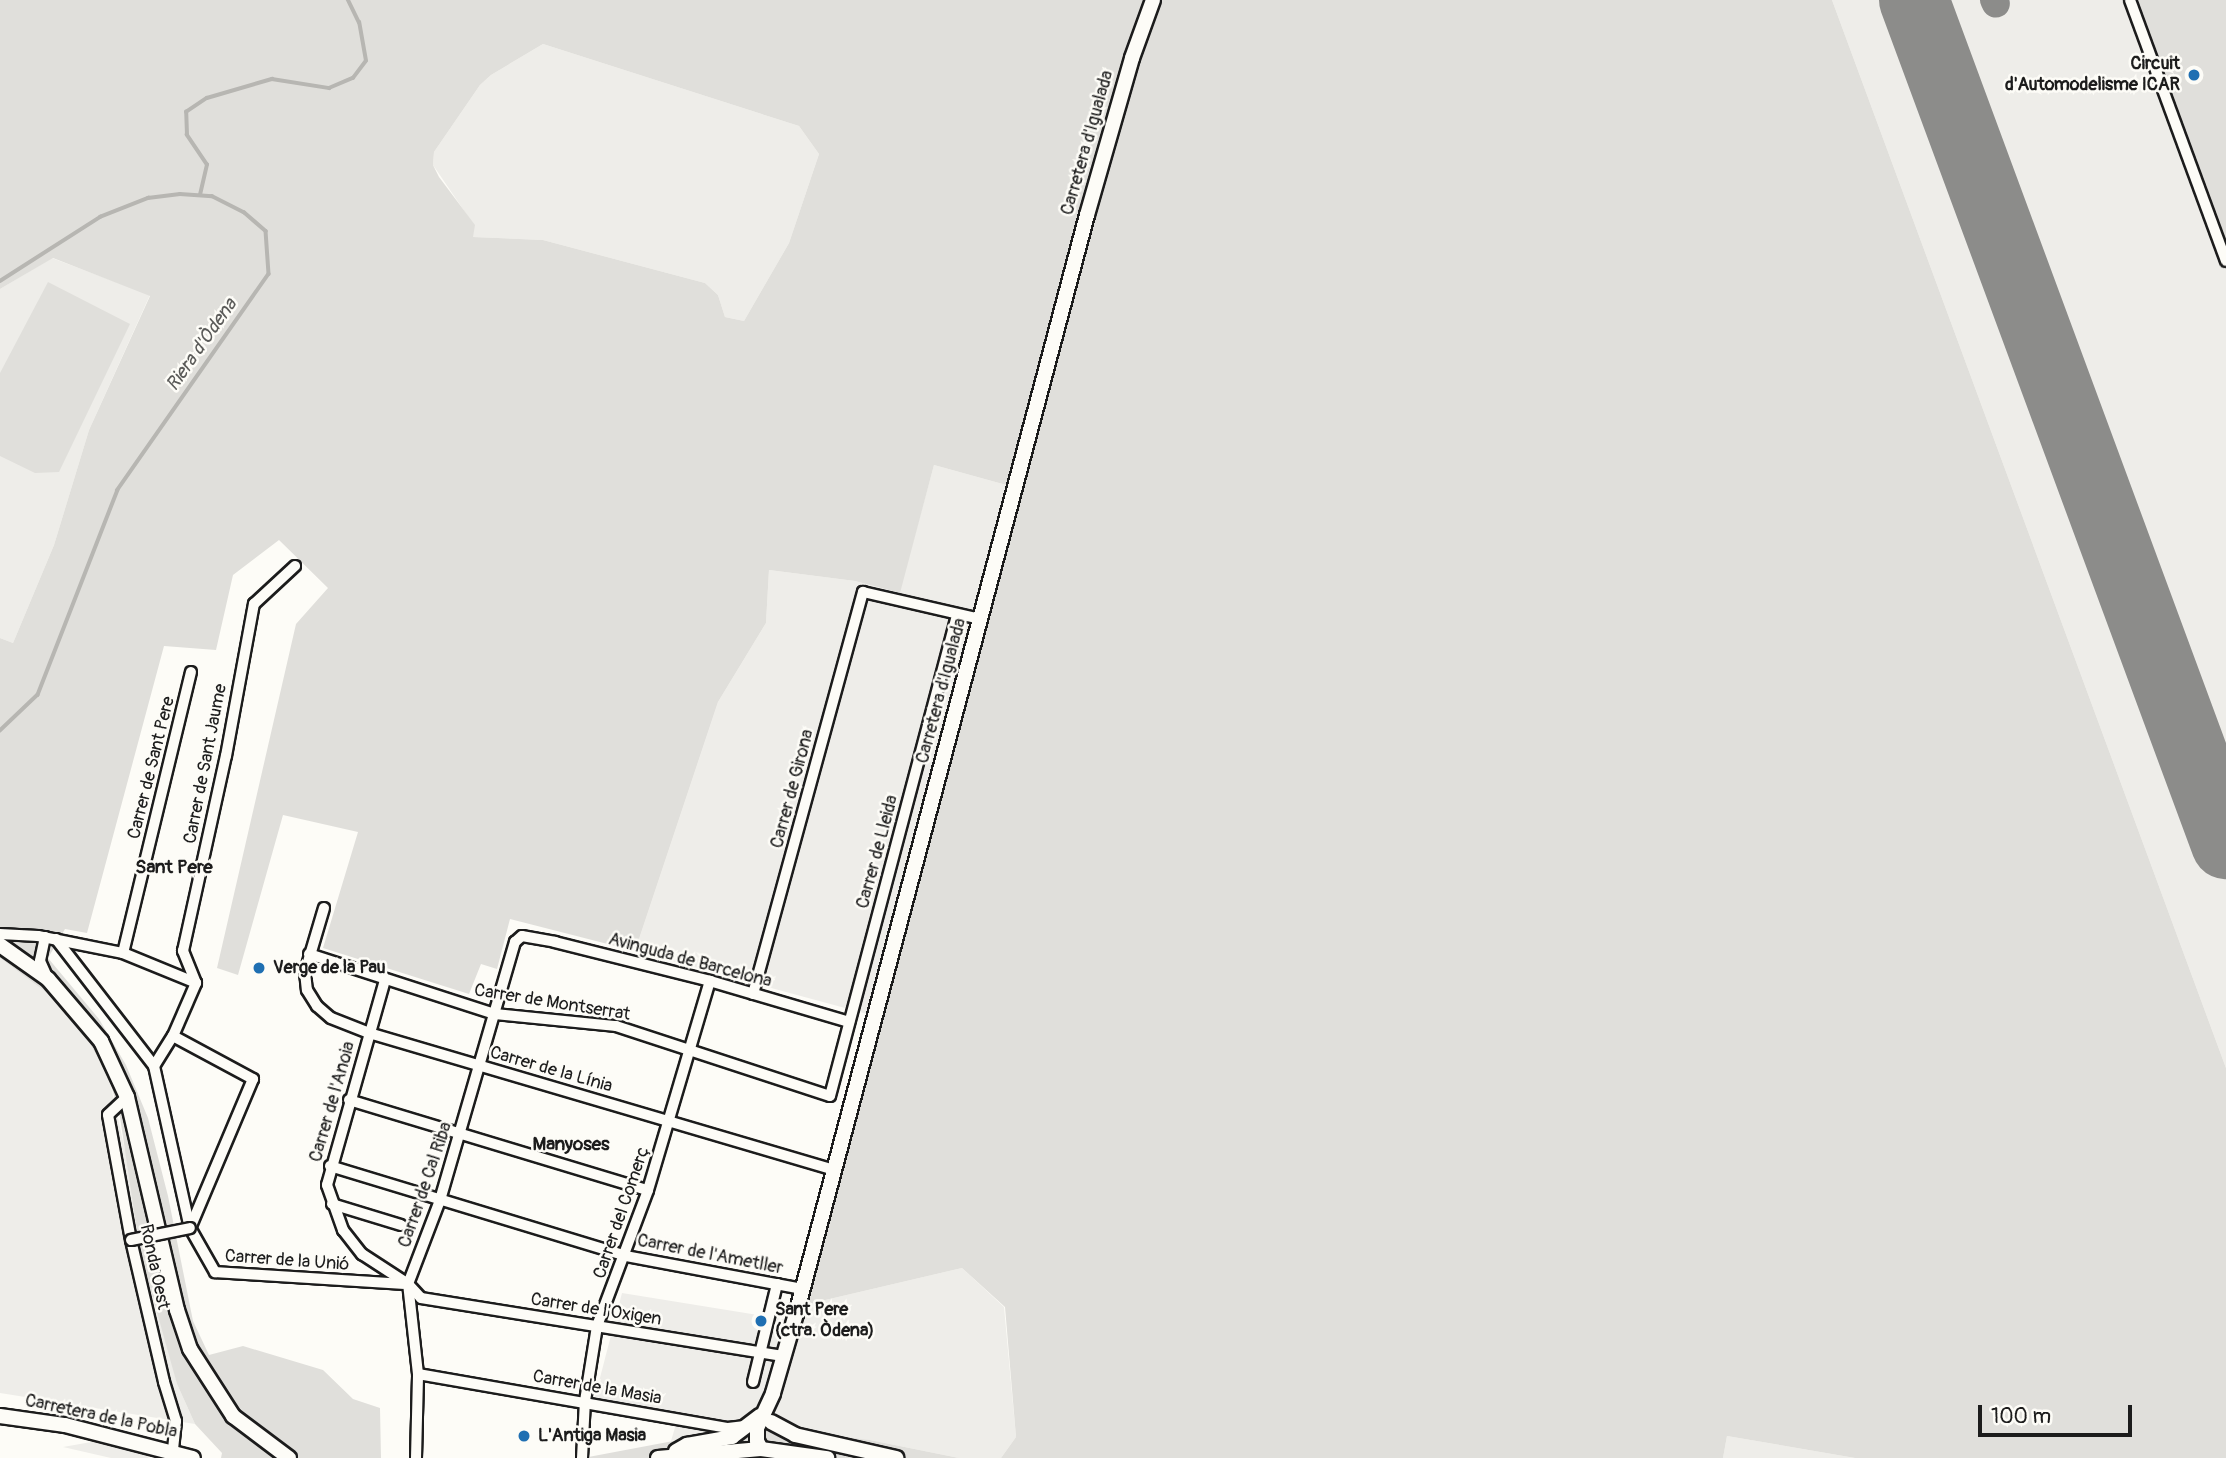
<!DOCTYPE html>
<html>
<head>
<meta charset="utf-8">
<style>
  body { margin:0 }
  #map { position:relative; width:2226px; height:1458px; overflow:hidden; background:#fdfcf7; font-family:Pangolin,sans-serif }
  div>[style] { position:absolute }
  .built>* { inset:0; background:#eeede9 }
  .green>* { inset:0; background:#e0dfdb }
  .stream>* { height:3.5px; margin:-1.75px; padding:0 1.75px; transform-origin:1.75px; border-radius:1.75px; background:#b7b6b2 }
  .taxiway>* { height:28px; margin:-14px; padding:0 14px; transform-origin:14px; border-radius:14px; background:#8c8c8a }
  .runway>* { height:70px; margin:-35px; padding:0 35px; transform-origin:35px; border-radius:35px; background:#8c8c8a }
  .roads { filter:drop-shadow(2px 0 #1c1c1c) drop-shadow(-2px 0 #1c1c1c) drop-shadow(0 2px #1c1c1c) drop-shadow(0 -2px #1c1c1c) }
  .street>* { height:10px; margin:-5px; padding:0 5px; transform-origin:5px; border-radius:5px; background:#fdfcf7 }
  .secondary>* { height:14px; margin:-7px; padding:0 7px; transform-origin:7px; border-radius:7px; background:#fdfcf7 }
  .bridges { filter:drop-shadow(2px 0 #1c1c1c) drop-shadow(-2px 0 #1c1c1c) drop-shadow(0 2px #1c1c1c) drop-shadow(0 -2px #1c1c1c) }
  .street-bridge>* { height:10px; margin:-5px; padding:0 5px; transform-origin:5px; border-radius:5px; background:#fdfcf7 }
  .dots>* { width:19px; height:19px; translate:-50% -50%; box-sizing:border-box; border:4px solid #fdfcf7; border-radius:50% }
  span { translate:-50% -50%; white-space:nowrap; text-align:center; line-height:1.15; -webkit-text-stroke:5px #fdfcf7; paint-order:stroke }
  .poi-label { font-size:18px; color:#1c1c1c; font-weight:700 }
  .right { translate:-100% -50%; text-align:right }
  .left { translate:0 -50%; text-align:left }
  .street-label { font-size:18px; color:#1c1c1c }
  .water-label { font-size:19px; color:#5a5a58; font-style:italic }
  .neighbourhood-label { font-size:19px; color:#1c1c1c; font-weight:700 }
  .scale { position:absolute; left:1978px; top:1405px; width:154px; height:32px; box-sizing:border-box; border:4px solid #1c1c1c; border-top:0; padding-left:9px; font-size:21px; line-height:24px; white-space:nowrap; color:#1c1c1c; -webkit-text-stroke:5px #fdfcf7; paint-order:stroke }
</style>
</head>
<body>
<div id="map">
  <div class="built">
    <div style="clip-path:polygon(1832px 0,2124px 0,2226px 270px,2226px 1068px)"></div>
    <div style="clip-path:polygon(543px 44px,799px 126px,819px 154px,789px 243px,744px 321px,725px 317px,718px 295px,705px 283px,543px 240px,472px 237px,467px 215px,433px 165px,434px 152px,480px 85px,491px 75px)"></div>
    <div style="clip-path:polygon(52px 258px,150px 295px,89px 430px,54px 545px,13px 643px,0 638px,0 289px)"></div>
    <div style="clip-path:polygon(934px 465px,1021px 489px,882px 1018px,635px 951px,718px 702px,766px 623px,769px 570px,855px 581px,899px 593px)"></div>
    <div style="clip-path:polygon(0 958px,47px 993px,90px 1044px,109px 1078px,177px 1384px,195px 1424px,0 1393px)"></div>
    <div style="clip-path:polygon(962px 1268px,1004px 1307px,1016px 1437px,1001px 1458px,959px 1458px,870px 1440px,721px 1432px,671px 1441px,679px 1414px,595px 1397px,622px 1293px,789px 1320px,804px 1305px)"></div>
    <div style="clip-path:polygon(1727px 1436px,1855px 1458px,1723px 1458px)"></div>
    <div style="clip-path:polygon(97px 1441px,151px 1453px,148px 1458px,111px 1458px,63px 1447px)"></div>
  </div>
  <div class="green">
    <div style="clip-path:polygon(evenodd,0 0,1832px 0,2226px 1068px,2226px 1458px,1855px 1458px,1727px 1436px,1723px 1458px,1001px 1458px,1016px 1437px,1005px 1307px,962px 1268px,804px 1305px,829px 1224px,1021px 489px,934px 465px,900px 593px,855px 581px,769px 570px,766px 623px,718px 702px,635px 951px,510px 919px,497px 969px,481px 964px,469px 994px,323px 948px,358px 832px,283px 815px,238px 975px,217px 968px,296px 624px,328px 588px,279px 540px,233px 575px,216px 650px,164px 646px,87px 933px,65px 929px,48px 958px,99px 1019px,126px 1065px,148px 1118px,168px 1196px,193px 1321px,209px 1355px,243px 1346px,323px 1370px,353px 1399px,380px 1408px,381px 1458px,221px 1458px,222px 1453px,195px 1424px,177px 1384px,140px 1251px,120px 1117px,109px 1078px,90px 1044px,47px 993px,0 958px,0 638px,13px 643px,54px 545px,89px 430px,150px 296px,53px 258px,0 289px,0 0,543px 44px,799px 126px,819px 154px,789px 243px,744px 321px,725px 317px,718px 295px,705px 283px,543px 240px,473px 237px,475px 225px,439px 177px,433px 165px,434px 152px,480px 85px,491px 75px,543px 44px)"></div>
    <div style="clip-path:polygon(2124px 0,2226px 0,2226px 270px,2167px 117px)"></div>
    <div style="clip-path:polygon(48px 282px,130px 324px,59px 472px,35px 473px,0 456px,0 373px)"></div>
    <div style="clip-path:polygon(782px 1430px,870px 1440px,959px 1458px,583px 1458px,721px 1432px)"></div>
  </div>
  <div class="stream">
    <div style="left:200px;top:195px;width:31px;rotate:-77deg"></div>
    <div style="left:207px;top:165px;width:36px;rotate:-124deg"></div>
    <div style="left:187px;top:135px;width:23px;rotate:-92deg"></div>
    <div style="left:186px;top:112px;width:25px;rotate:-34deg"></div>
    <div style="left:207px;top:98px;width:68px;rotate:-16.3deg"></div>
    <div style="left:272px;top:79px;width:58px;rotate:9deg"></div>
    <div style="left:329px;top:88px;width:26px;rotate:-23deg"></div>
    <div style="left:353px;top:78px;width:21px;rotate:-53deg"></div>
    <div style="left:366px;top:61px;width:39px;rotate:-100deg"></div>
    <div style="left:359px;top:23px;width:25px;rotate:-116deg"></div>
    <div style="left:0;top:281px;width:119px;rotate:-32.6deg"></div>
    <div style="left:100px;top:217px;width:52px;rotate:-21.6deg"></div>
    <div style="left:148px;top:198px;width:32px;rotate:-7deg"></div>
    <div style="left:180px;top:194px;width:32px;rotate:4deg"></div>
    <div style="left:212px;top:196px;width:36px;rotate:27deg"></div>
    <div style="left:244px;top:212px;width:29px;rotate:41deg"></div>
    <div style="left:266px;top:231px;width:43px;rotate:86deg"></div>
    <div style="left:269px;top:274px;width:264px;rotate:125deg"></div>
    <div style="left:118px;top:490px;width:220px;rotate:111.3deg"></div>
    <div style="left:38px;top:695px;width:52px;rotate:136.5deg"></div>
  </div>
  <div class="taxiway">
    <div style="left:1994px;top:0;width:4px;rotate:63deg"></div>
  </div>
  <div class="runway">
    <div style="left:1914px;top:0;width:900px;rotate:69.71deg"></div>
  </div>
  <div class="roads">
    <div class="street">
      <div style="left:2130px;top:0;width:278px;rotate:69.8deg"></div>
      <div style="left:324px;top:908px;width:67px;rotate:106.5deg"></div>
      <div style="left:305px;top:972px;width:18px;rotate:84deg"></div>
      <div style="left:307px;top:990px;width:19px;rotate:58deg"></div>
      <div style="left:317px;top:1006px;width:18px;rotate:41deg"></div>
      <div style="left:331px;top:1018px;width:41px;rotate:21.5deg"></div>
      <div style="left:369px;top:1033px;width:486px;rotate:16.4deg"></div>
      <div style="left:0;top:934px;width:38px;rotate:3deg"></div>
      <div style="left:38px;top:936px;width:87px;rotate:11.3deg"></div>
      <div style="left:123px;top:953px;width:79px;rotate:22.3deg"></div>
      <div style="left:45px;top:937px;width:25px;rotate:102deg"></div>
      <div style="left:40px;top:961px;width:17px;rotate:66deg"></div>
      <div style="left:56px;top:939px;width:160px;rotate:52.3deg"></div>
      <div style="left:154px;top:1066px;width:166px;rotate:77.5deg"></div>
      <div style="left:190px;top:1228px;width:51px;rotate:60.4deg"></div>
      <div style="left:215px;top:1272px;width:189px;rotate:3.6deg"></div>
      <div style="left:123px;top:953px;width:289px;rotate:-76.4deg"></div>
      <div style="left:309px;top:954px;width:195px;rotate:17.9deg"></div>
      <div style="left:495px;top:1014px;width:122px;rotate:5.7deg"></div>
      <div style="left:616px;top:1026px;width:225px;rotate:18.1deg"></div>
      <div style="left:830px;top:1096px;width:497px;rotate:-75.2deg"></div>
      <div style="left:385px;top:980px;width:213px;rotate:105.8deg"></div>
      <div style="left:327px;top:1185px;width:48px;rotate:70.4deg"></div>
      <div style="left:343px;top:1230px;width:31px;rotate:52deg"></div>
      <div style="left:362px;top:1254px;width:55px;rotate:33.1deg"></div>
      <div style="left:408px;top:1284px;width:19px;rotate:47deg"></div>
      <div style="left:421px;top:1298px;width:368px;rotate:9.1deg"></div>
      <div style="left:196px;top:983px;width:35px;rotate:-112deg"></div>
      <div style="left:183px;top:951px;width:200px;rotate:-77.6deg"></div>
      <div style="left:226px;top:756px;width:155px;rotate:-79.6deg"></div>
      <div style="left:254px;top:604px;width:56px;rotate:-42.8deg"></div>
      <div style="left:753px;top:994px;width:417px;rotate:-74.7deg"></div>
      <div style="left:863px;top:592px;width:121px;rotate:12.9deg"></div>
      <div style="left:173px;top:1036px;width:91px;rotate:28.3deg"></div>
      <div style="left:253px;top:1079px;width:162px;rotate:112.9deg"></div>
      <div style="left:154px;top:1066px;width:36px;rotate:-58deg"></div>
      <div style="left:173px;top:1036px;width:58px;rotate:-66.5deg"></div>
      <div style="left:127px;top:1097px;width:26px;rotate:137deg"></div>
      <div style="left:108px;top:1115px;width:127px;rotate:79.6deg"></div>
      <div style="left:131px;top:1240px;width:146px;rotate:76.9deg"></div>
      <div style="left:164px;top:1382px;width:41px;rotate:72.9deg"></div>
      <div style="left:176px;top:1421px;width:29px;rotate:96deg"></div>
      <div style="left:349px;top:1100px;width:312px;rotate:16.8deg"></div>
      <div style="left:330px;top:1166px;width:309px;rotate:16.9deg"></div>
      <div style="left:626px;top:1256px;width:180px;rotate:10.6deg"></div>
      <div style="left:332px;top:1204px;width:72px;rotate:16.9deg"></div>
      <div style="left:418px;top:1374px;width:315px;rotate:9.9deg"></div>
      <div style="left:728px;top:1428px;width:17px;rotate:-7deg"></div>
      <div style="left:753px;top:1382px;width:101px;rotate:-76.2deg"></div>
      <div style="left:416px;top:1458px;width:84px;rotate:-88.6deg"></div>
      <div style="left:418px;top:1374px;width:91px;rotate:-96.3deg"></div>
      <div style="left:408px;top:1284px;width:90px;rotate:-69.1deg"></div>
      <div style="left:440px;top:1200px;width:269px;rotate:-73.8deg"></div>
      <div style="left:515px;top:942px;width:9px;rotate:-41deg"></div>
      <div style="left:522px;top:936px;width:34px;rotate:10deg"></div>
      <div style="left:555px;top:942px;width:160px;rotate:14.1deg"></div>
      <div style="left:710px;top:981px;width:145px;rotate:16.4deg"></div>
      <div style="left:582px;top:1458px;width:57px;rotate:-87deg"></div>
      <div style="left:585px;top:1401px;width:76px;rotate:-80.9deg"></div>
      <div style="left:597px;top:1326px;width:145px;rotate:-69.4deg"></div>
      <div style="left:648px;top:1190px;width:218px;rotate:-73.5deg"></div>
    </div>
    <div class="secondary">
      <div style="left:0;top:945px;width:59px;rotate:35.3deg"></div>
      <div style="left:48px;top:979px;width:82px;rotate:49.5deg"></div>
      <div style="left:101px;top:1041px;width:62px;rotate:65.1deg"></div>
      <div style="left:127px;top:1097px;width:219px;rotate:76.8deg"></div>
      <div style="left:177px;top:1310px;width:41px;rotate:71.6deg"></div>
      <div style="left:190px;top:1349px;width:80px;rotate:57.3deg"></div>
      <div style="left:233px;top:1416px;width:70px;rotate:36.9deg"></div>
      <div style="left:0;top:1416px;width:66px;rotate:7.9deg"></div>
      <div style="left:65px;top:1425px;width:132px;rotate:14.5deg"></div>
      <div style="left:771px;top:1422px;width:27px;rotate:28deg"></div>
      <div style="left:795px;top:1435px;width:104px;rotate:12.8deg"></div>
      <div style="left:761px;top:1449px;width:9px;rotate:-117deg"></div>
      <div style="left:757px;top:1441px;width:13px;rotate:-90deg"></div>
      <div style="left:757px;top:1428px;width:38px;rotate:-65deg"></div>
      <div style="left:773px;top:1393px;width:82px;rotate:-73.8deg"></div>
      <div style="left:796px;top:1314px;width:1137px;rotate:-75.17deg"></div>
      <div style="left:1087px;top:215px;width:163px;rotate:-74deg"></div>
      <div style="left:1132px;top:58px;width:62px;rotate:-70.1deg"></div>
      <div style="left:676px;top:1451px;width:13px;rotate:-29deg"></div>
      <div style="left:687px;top:1445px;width:46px;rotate:-10.1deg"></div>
      <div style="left:732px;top:1437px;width:35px;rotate:-37deg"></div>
      <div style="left:658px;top:1458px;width:103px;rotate:-5deg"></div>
      <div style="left:761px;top:1449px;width:67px;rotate:7.8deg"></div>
    </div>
  </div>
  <div class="bridges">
    <div class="street-bridge">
      <div style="left:131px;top:1240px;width:60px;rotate:-11.5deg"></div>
    </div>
  </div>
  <div class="dots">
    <div style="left:2194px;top:75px;background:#1f6fb2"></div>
    <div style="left:259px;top:968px;background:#1f6fb2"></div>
    <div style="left:761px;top:1321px;background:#1f6fb2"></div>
    <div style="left:524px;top:1436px;background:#1f6fb2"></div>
  </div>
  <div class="poi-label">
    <span class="right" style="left:2180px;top:75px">Circuit<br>d'Automodelisme ICAR</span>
    <span class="left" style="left:273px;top:968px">Verge de la Pau</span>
    <span class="left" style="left:775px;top:1321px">Sant Pere<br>(ctra. Òdena)</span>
    <span class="left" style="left:538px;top:1436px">L'Antiga Masia</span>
  </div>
  <div class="street-label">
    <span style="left:1088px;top:143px;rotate:-74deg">Carretera d'Igualada</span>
    <span style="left:942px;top:691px;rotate:-75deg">Carretera d'Igualada</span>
    <span style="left:206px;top:764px;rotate:-79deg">Carrer de Sant Jaume</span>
    <span style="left:152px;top:768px;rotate:-76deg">Carrer de Sant Pere</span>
    <span style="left:793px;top:789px;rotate:-75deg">Carrer de Girona</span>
    <span style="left:878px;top:852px;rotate:-75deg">Carrer de Lleida</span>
    <span style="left:690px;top:961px;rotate:15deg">Avinguda de Barcelona</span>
    <span style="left:552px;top:1003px;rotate:9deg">Carrer de Montserrat</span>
    <span style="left:551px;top:1070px;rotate:16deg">Carrer de la Línia</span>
    <span style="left:333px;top:1102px;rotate:-74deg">Carrer de l'Anoia</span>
    <span style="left:426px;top:1185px;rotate:-71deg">Carrer de Cal Riba</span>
    <span style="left:622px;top:1213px;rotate:-71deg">Carrer del Comerç</span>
    <span style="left:710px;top:1255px;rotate:11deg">Carrer de l'Ametller</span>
    <span style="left:287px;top:1261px;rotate:4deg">Carrer de la Unió</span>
    <span style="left:154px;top:1267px;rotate:78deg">Ronda Oest</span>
    <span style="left:596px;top:1310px;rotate:9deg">Carrer de l'Oxigen</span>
    <span style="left:597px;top:1388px;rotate:10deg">Carrer de la Masia</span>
    <span style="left:101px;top:1417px;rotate:12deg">Carretera de la Pobla</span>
  </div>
  <div class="water-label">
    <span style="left:202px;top:345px;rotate:-55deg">Riera d'Òdena</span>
  </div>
  <div class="neighbourhood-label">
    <span style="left:174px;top:868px">Sant Pere</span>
    <span style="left:571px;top:1145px">Manyoses</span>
  </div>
  <div class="scale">100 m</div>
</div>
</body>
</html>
